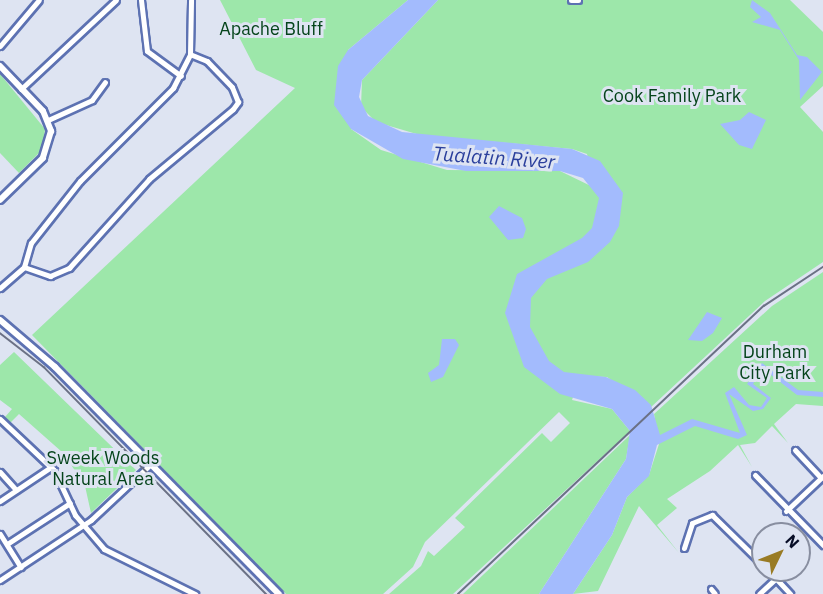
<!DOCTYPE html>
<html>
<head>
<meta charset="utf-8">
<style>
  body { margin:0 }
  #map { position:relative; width:823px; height:594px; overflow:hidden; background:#dee4f2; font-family:"IBM Plex Sans",sans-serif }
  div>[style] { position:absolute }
  .green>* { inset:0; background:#9de7aa }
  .water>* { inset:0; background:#a3bbfd }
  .roads { filter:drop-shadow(2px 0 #5d72b2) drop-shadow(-2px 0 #5d72b2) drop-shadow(0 2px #5d72b2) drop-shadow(0 -2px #5d72b2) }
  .minor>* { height:5px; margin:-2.5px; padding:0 2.5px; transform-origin:2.5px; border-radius:2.5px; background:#fff }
  .major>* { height:6px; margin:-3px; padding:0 3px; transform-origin:3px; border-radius:3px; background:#fff }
  .rail>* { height:1.5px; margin:-0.75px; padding:0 0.75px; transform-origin:0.75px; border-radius:0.75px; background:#6b7185 }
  span { translate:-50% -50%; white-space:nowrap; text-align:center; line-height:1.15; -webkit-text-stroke:6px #dee4f2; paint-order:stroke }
  .park-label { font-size:18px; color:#05441b }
  .water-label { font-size:20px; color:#2a3f9c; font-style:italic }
  .north { position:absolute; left:751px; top:522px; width:60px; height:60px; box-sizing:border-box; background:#dee4f2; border:2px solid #888ea0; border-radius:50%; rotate:47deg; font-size:16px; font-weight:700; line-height:24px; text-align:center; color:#070d26 }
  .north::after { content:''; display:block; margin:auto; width:21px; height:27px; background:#997b24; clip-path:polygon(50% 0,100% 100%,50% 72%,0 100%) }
</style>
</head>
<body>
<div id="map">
  <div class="green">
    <div style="clip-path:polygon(220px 0,408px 0,348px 50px,351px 129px,381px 150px,447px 170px,560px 171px,595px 188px,587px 154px,572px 149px,420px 135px,376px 122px,361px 107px,362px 80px,438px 0,566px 0,573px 5px,583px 0,790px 0,823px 32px,823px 86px,800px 107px,823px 132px,823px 262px,765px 301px,650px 408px,607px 377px,580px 376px,572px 400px,612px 409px,630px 431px,453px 594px,389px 594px,421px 566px,428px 551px,434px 556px,465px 527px,455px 518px,542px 433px,551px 442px,570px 423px,559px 412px,425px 542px,413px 567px,383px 594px,286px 594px,32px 335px,295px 88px,256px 70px)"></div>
    <div style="clip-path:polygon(0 74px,45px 129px,43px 149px,19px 173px,0 153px)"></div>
    <div style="clip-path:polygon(823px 272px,823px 406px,796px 404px,774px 424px,788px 443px,772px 426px,755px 443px,740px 445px,752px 467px,738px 445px,710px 471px,667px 499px,677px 508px,657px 525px,679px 553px,639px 506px,598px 591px,573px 594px,612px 535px,627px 497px,649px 475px,659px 444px,654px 414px,772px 306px)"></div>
    <div style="clip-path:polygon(14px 352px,136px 470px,91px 513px,85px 486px,66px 457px,53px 463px,62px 452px,19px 414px,10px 423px,5px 417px,12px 409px,0 400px,0 365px)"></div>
    <div style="clip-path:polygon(630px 435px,626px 459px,539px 594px,463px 594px)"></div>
  </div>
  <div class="water">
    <div style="clip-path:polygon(408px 0,438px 0,362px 80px,359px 97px,368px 116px,402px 132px,572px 149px,600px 161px,623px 193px,619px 226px,610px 242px,588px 262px,547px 279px,531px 298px,530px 327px,549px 361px,564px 372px,606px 377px,635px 390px,651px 405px,660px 435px,692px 419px,740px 433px,725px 393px,734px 387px,749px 405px,761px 407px,767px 398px,747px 384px,762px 363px,798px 390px,823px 392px,823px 397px,797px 395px,762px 368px,753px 384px,771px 398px,763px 409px,753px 411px,729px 394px,747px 435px,738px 439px,695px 426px,657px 445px,649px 476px,627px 497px,612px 535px,573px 594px,539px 594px,626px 459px,630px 431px,612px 409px,560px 394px,524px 367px,505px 313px,517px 274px,582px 238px,592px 228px,599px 198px,583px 178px,560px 171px,466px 171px,403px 159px,351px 129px,334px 105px,338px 66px,348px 50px)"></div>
    <div style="clip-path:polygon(752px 0,770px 13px,797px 55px,807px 57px,822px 72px,800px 100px,799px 60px,780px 30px,752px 22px,761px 17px,750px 7px)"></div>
    <div style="clip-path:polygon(749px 112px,766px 120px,752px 149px,739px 145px,720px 124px,740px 120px)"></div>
    <div style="clip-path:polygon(499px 206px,522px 218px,526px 229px,523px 238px,508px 240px,489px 217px)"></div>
    <div style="clip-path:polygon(707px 312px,722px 318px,713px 333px,702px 341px,688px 340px)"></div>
    <div style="clip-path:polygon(442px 339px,455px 339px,459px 345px,443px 377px,431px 382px,428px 373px,439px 365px)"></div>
  </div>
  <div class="roads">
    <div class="minor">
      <div style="left:141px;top:0;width:51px;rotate:83.3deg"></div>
      <div style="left:147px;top:51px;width:42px;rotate:36.3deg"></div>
      <div style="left:571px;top:0;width:7px"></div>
      <div style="left:0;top:46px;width:60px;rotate:-49.7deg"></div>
      <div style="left:21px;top:89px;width:130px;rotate:-43.1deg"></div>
      <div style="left:48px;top:120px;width:48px;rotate:-24.4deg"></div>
      <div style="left:92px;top:100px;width:22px;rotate:-54deg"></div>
      <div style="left:24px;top:267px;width:28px;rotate:19deg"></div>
      <div style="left:50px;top:276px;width:21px;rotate:-23deg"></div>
      <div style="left:69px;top:268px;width:120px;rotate:-48deg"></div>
      <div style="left:149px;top:179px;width:109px;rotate:-39.8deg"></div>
      <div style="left:233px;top:109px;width:9px;rotate:-54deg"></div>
      <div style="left:238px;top:102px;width:16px;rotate:-112deg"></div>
      <div style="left:232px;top:87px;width:36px;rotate:-134deg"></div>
      <div style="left:207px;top:61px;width:18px;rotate:-158deg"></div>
      <div style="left:0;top:288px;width:32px;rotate:-41deg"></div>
      <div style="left:24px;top:267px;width:25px;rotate:-74deg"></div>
      <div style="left:31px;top:243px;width:79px;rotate:-51.7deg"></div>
      <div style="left:80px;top:181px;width:132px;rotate:-45deg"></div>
      <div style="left:173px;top:88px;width:38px;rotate:-63deg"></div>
      <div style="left:190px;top:54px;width:54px;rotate:-88.9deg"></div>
      <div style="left:0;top:419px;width:74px;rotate:43.4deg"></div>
      <div style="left:54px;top:470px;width:50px;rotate:65deg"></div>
      <div style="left:75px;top:515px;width:45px;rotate:49.5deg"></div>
      <div style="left:104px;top:549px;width:102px;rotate:26.3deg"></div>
      <div style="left:795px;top:450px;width:38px;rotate:47deg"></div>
      <div style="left:0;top:472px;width:24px;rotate:48deg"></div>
      <div style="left:755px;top:475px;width:98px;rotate:45.8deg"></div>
      <div style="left:0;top:501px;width:61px;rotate:-33.7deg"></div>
      <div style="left:786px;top:511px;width:51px;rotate:-43.4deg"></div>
      <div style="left:0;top:534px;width:39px;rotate:58deg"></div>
      <div style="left:7px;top:544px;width:75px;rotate:-33.1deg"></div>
      <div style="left:684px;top:548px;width:26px;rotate:-72deg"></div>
      <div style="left:692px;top:523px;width:22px;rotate:-22deg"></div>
      <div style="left:712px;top:515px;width:71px;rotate:44.4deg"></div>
      <div style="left:768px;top:570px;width:33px;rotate:47deg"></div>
      <div style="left:0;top:580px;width:109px;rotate:-33.4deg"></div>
      <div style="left:91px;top:520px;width:83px;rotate:-43.1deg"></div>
      <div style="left:711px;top:589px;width:6px;rotate:51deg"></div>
      <div style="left:759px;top:594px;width:23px;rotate:-43deg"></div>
    </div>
    <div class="major">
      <div style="left:0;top:66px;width:62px;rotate:46.3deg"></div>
      <div style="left:43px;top:111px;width:22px;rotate:68deg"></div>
      <div style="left:51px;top:131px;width:28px;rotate:107deg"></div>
      <div style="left:43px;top:158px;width:60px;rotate:135.7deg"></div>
      <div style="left:0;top:320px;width:72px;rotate:40.5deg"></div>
      <div style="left:55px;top:367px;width:319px;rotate:45.4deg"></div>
    </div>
  </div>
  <div class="rail">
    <div style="left:0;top:333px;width:56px;rotate:37.7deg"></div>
    <div style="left:44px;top:367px;width:318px;rotate:45.6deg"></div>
    <div style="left:458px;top:594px;width:420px;rotate:-43.3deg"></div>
    <div style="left:764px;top:306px;width:71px;rotate:-33.5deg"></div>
  </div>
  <div class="park-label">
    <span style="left:271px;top:29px">Apache Bluff</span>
    <span style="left:672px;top:96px">Cook Family Park</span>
    <span style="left:775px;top:363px">Durham<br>City Park</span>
    <span style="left:103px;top:469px">Sweek Woods<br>Natural Area</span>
  </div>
  <div class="water-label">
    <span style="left:494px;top:157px;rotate:4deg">Tualatin River</span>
  </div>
  <div class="north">N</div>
</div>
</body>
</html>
